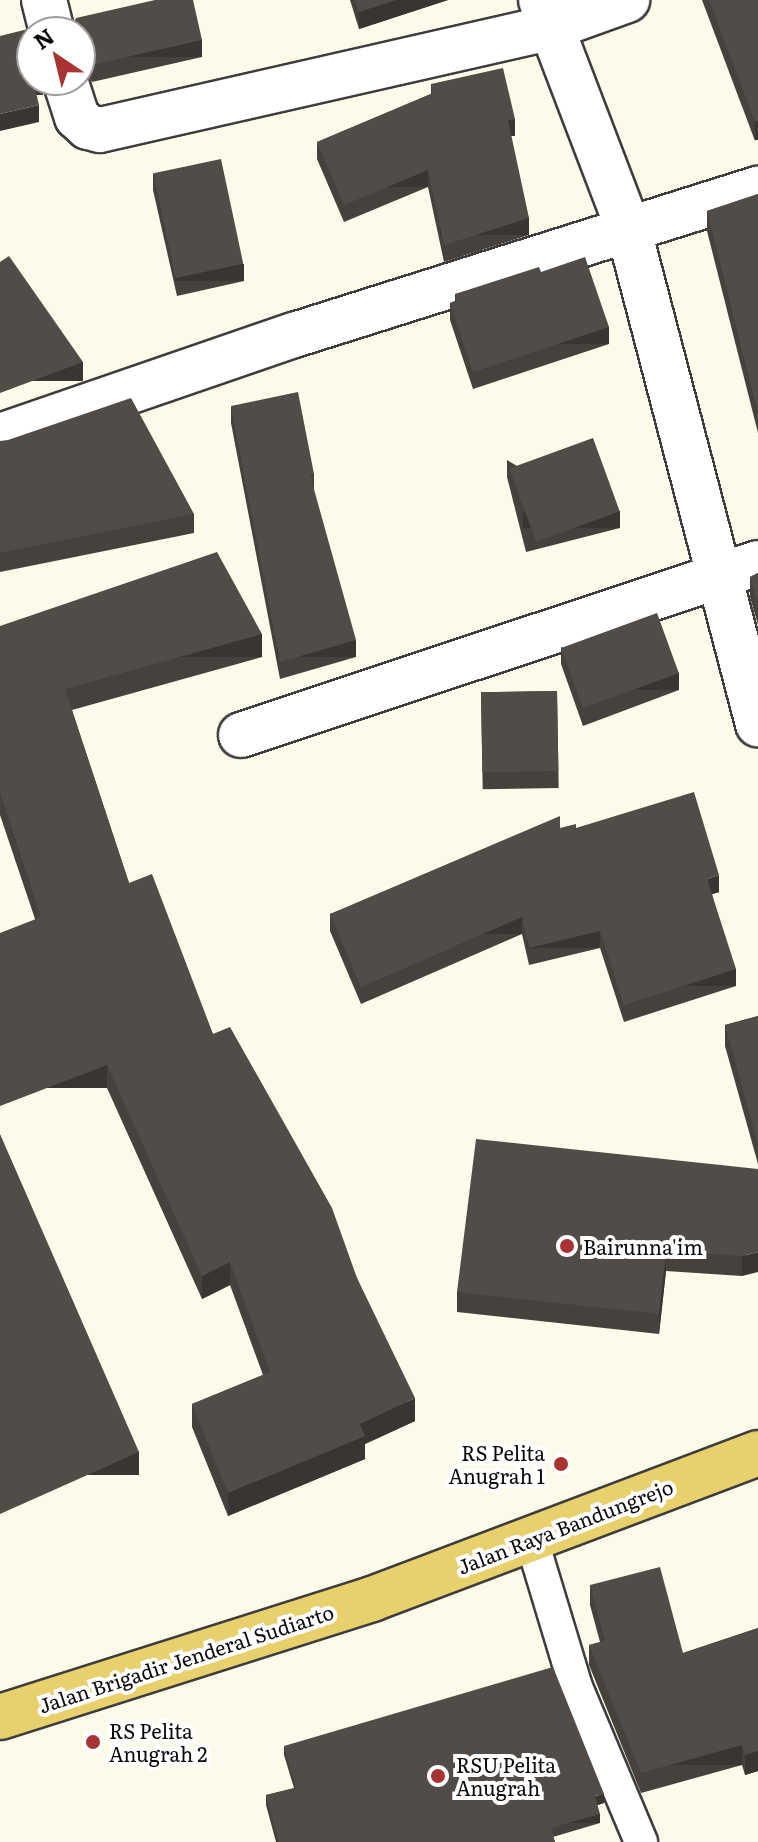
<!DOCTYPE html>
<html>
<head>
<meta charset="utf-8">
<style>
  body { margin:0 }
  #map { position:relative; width:758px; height:1842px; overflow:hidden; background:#fcfae9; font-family:Literata,serif }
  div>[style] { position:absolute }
  .roads { filter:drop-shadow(2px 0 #3d3d3d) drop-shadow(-2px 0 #3d3d3d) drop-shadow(0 2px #3d3d3d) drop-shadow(0 -2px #3d3d3d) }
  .lane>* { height:32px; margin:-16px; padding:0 16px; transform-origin:16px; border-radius:16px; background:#fff }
  .street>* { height:44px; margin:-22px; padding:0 22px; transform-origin:22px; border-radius:22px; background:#fff }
  .primary>* { height:44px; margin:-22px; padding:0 22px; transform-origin:22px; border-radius:22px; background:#e8d06d }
  .wall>* { inset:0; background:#46413d; transform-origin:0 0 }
  .shaded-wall>* { inset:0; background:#393532; transform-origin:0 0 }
  .building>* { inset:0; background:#514c47; transform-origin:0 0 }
  .dots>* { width:22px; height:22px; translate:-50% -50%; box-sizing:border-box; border:4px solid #fff; border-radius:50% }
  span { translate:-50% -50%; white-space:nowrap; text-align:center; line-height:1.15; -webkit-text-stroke:8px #fff; paint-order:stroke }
  .poi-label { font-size:20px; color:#0a0a0a }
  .left { translate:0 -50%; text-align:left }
  .right { translate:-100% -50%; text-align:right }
  .street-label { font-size:20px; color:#0a0a0a }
  .north { position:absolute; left:16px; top:16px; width:80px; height:80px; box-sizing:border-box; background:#fff; border:2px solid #9d9d9d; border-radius:50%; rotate:325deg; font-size:22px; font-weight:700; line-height:32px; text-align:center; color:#0a0a0a }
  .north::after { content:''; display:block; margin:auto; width:28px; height:36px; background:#a93333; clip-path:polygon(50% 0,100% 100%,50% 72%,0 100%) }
</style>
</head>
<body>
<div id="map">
  <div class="roads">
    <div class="lane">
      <div style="left:531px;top:1538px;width:156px;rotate:73.2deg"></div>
      <div style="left:576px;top:1687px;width:168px;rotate:67.2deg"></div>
    </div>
    <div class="street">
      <div style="left:44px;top:0;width:33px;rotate:76deg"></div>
      <div style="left:541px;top:0;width:247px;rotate:69.1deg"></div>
      <div style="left:629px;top:231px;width:510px;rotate:75.34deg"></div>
      <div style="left:65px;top:80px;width:39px;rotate:72deg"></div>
      <div style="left:77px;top:117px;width:15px;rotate:42deg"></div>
      <div style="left:88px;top:127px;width:12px;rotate:14deg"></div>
      <div style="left:100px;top:130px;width:464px;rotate:-12.8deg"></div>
      <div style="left:552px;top:27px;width:80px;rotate:-19.8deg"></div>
      <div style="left:0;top:436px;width:311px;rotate:-19deg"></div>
      <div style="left:294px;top:335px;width:486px;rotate:-17.5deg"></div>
      <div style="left:241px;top:735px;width:545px;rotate:-18.4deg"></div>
    </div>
    <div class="primary">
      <div style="left:0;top:1717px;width:390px;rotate:-17.6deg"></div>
      <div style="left:372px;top:1599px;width:413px;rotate:-20.7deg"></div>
    </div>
  </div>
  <div class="wall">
    <div style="clip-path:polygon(350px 0,448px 0,359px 29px)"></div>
    <div style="clip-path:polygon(702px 0,758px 0,755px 141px)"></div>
    <div style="clip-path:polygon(80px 32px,202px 57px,92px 82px,80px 60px)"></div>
    <div style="clip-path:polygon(431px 84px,515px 136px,511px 136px,529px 235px,444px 262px,428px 187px,344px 222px,317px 159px,317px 142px,431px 94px)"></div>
    <div style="clip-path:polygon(153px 173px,244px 281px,177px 296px,153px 190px)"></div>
    <div style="clip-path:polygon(758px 194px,758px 433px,707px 231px,707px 211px)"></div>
    <div style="clip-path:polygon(541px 272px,609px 344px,473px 389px,450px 320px,450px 303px,455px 301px,455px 294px)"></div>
    <div style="clip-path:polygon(231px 406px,314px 474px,314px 491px,356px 657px,280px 679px,231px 423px)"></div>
    <div style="clip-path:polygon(0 441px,194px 514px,194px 533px,0 572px)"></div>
    <div style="clip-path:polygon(507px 460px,620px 528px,526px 552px,507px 477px)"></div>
    <div style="clip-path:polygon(758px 573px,758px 625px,750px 597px,750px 577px)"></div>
    <div style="clip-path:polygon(0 626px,262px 657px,72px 710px,129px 883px,213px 1034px,357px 1278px,415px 1421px,365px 1444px,365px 1459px,228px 1516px,192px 1427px,192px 1404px,263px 1375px,230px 1285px,202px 1299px,107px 1088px,35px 919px,0 815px)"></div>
    <div style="clip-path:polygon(561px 647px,679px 690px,583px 726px,561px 664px)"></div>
    <div style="left:557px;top:691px;width:97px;height:76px;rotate:89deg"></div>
    <div style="clip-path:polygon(560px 828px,576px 828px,719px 892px,712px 894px,736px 986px,624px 1022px,600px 948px,529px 965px,522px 934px,361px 1004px,330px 931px,330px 914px)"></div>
    <div style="clip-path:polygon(758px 1016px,758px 1164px,725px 1046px,725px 1025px)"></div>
    <div style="clip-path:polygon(758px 1169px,742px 1276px,666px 1271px,659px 1334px,457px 1312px,457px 1292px)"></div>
    <div style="clip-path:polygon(590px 1585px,683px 1653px,758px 1628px,758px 1771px,745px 1775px,742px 1765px,641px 1793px,589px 1665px,589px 1645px,600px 1642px,590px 1605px)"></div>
    <div style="clip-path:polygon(284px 1746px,604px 1803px,597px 1805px,600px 1823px,553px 1837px,555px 1842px,276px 1842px,266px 1805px,266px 1795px,294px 1788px,284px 1755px)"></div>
  </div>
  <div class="shaded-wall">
    <div style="clip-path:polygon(396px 0,448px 0,359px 29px,359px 12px)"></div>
    <div style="left:202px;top:40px;width:17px;height:113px;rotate:90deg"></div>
    <div style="left:33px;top:80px;width:10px;height:15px"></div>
    <div style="clip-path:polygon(39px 105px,39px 122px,0 131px,0 114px)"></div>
    <div style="left:515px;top:119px;width:17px;height:7px;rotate:90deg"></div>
    <div style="left:758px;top:121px;width:19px;height:3px;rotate:90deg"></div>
    <div style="left:428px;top:170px;width:17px;height:91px;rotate:90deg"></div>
    <div style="left:529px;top:218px;width:17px;height:89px;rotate:90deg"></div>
    <div style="left:244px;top:264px;width:17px;height:69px;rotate:90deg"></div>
    <div style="left:609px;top:327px;width:17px;height:143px;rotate:90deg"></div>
    <div style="left:83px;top:362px;width:19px;height:89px;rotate:90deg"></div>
    <div style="left:620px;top:511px;width:17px;height:97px;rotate:90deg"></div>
    <div style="left:262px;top:634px;width:23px;height:205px;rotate:90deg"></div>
    <div style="left:356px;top:640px;width:17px;height:79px;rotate:90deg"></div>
    <div style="left:679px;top:673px;width:17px;height:103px;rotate:90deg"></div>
    <div style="clip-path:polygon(719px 875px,719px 892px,707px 896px,707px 879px)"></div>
    <div style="left:522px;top:917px;width:17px;height:176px;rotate:90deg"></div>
    <div style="left:600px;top:931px;width:17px;height:73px;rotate:90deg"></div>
    <div style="left:736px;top:969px;width:17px;height:118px;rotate:90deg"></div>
    <div style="left:107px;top:1065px;width:23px;height:115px;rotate:90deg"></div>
    <div style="clip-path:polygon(666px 1251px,666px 1271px,659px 1334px,659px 1314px)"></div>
    <div style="clip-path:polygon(758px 1252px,758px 1272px,742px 1276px,742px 1256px)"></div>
    <div style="clip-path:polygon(230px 1262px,230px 1285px,202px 1299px,202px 1276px)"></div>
    <div style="clip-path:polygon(415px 1398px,415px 1421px,365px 1444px,365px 1459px,228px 1516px,228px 1493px,360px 1424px)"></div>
    <div style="left:139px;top:1452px;width:23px;height:152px;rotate:90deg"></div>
    <div style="left:742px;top:1745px;width:20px;height:105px;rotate:90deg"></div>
    <div style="clip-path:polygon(758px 1751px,758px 1771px,745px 1775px,745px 1755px)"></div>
    <div style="clip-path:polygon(604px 1794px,604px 1803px,595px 1806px,595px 1796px)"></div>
    <div style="left:600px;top:1814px;width:9px;height:51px;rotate:90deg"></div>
  </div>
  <div class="building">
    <div style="clip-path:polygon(155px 0,193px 0,202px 40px,92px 65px,80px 43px,80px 32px,70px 32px,76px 18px)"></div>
    <div style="clip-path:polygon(355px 0,396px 0,359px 12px)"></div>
    <div style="clip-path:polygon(709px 0,758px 0,758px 121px,755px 122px)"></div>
    <div style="clip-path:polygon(32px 28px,36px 32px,32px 32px,32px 80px,33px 80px,39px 105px,0 114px,0 36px)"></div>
    <div style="clip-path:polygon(503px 68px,515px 119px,508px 120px,529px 218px,444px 245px,428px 170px,344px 205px,317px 142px,433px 93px,431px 84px)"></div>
    <div style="left:221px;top:159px;width:107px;height:69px;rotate:78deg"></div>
    <div style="clip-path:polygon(758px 194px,758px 413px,707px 211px)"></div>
    <div style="clip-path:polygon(9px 256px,83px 362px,0 393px,0 262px)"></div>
    <div style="clip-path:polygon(585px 257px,609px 327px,473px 372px,450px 303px,456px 301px,455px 294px,539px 267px,541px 272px)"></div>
    <div style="clip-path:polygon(298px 392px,314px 474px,310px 475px,356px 640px,280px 662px,231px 406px)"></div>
    <div style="clip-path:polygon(131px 398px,194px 514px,0 553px,0 441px,8px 440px)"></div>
    <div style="left:593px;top:438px;width:78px;height:89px;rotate:70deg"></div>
    <div style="clip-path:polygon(217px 552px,262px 634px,65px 689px,129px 883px,152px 874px,213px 1034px,230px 1027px,332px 1208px,357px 1278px,415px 1398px,360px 1424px,365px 1436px,228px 1493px,192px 1404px,270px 1372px,230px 1262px,202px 1276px,107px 1065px,0 1106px,0 933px,41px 917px,0 792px,0 626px)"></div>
    <div style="clip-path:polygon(758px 573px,758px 605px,750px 577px)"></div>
    <div style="left:657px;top:613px;width:64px;height:102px;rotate:70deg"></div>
    <div style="left:557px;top:691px;width:80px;height:76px;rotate:89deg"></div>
    <div style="clip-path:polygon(694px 792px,719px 875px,707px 879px,736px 969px,624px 1005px,600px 931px,529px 948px,522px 917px,361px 987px,330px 914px,560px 816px,560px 828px,576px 824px,576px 828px)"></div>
    <div style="clip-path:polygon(758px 1016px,758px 1144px,725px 1025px)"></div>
    <div style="clip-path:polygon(0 1134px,139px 1452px,0 1514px)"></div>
    <div style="clip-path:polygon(476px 1139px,758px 1169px,758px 1252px,742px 1256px,666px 1251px,659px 1314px,457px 1292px)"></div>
    <div style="clip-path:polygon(660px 1567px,683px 1653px,758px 1628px,758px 1751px,745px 1755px,742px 1745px,641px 1773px,589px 1645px,605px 1641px,590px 1585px)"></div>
    <div style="clip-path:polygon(553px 1667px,604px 1794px,595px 1796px,600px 1814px,551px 1828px,555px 1842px,279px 1842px,266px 1795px,296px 1788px,284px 1746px)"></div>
  </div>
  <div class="dots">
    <div style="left:567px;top:1246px;background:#a93333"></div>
    <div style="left:561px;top:1464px;background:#a93333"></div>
    <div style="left:93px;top:1742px;background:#a93333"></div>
    <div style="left:438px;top:1776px;background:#a93333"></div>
  </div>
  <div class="poi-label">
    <span class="left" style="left:583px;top:1246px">Bairunna'im</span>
    <span class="right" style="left:545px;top:1464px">RS Pelita<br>Anugrah 1</span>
    <span class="left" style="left:109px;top:1742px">RS Pelita<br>Anugrah 2</span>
    <span class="left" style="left:456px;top:1776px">RSU Pelita<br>Anugrah</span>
  </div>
  <div class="street-label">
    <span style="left:565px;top:1526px;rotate:-21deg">Jalan Raya Bandungrejo</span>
    <span style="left:186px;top:1658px;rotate:-18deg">Jalan Brigadir Jenderal Sudiarto</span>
  </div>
  <div class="north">N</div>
</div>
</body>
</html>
